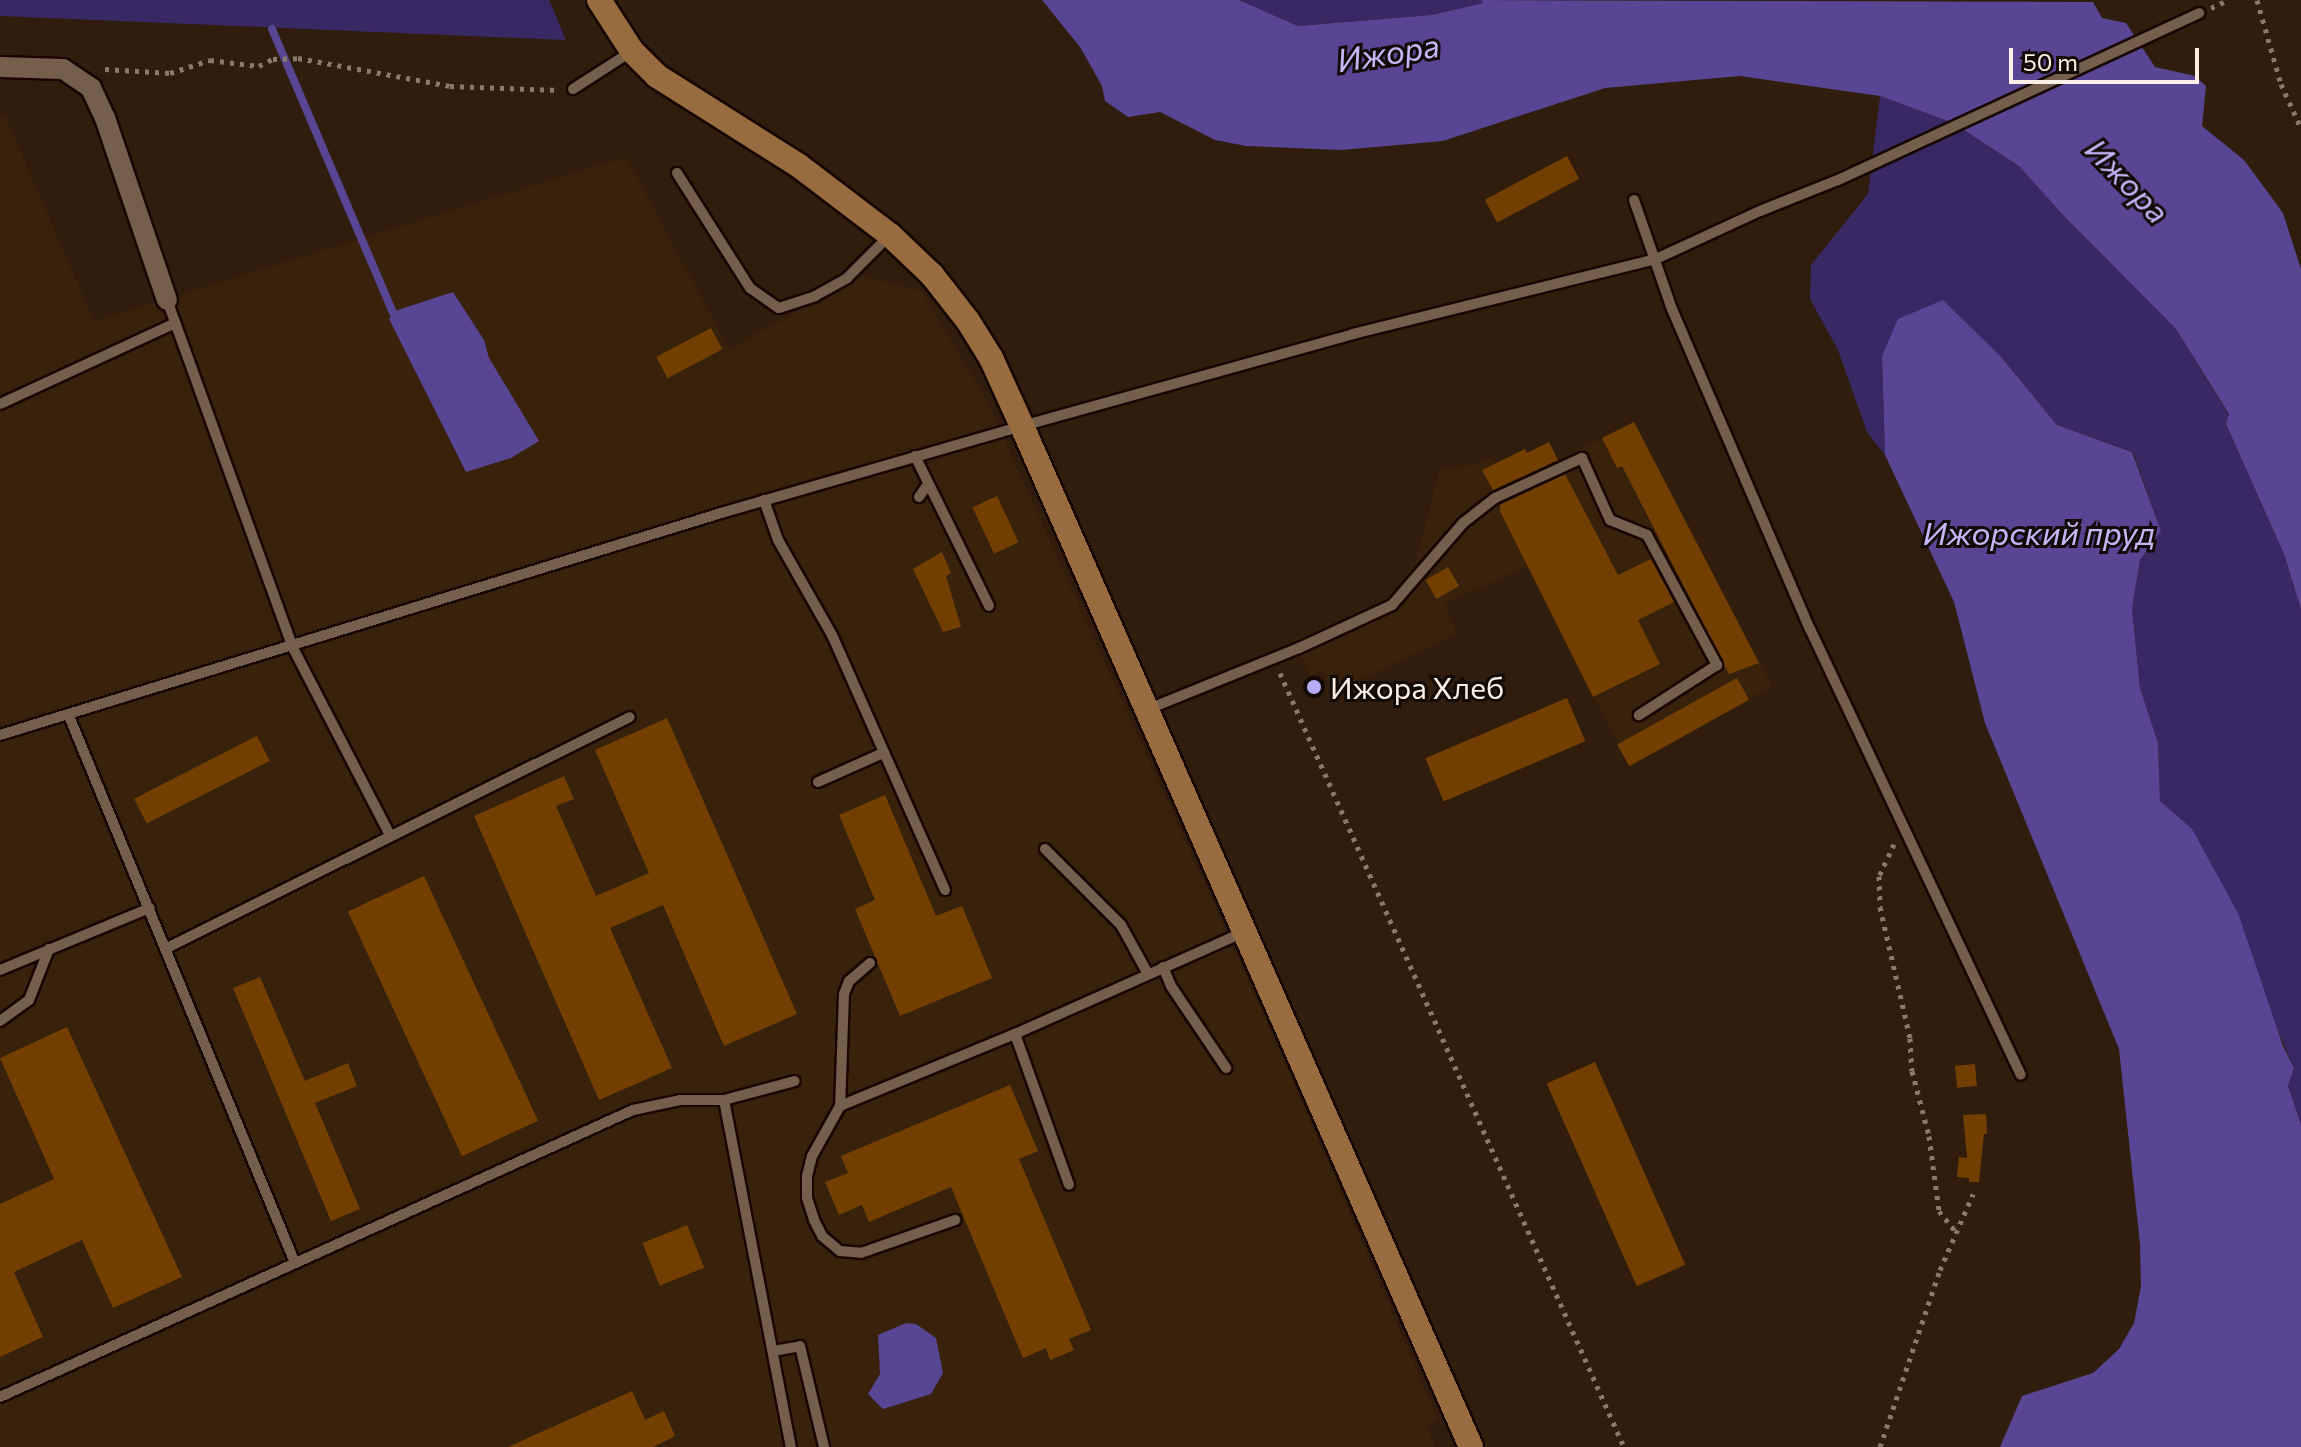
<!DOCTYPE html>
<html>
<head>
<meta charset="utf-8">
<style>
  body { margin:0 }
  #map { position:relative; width:2301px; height:1447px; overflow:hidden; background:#301d0d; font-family:Commissioner,sans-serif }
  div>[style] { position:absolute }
  .built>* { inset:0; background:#39220b }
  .green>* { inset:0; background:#382965 }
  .water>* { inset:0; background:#584593 }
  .stream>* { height:8px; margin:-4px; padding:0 4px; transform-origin:4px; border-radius:4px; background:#584593 }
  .building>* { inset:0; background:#733f00; transform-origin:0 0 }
  .path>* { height:5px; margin-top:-2.5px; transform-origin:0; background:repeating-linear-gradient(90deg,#8a7a6c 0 4px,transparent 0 10px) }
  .roads { filter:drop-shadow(2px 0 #170700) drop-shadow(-2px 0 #170700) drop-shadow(0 2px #170700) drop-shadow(0 -2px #170700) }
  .service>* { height:10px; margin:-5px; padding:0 5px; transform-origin:5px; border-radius:5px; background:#745f4c }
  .minor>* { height:20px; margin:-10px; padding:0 10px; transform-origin:10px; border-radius:10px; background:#745f4c }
  .secondary>* { height:24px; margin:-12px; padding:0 12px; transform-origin:12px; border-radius:12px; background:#986c3e }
  .dots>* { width:22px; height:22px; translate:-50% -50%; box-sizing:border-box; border:4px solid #120a04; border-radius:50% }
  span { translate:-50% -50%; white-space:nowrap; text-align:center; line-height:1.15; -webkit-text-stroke:6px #120a04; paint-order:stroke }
  .poi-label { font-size:30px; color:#fcefe5 }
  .left { translate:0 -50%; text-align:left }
  .water-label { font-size:32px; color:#c2b7f9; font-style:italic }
  .scale { position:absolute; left:2009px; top:48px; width:190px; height:36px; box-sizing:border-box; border:4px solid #fcefe5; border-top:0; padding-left:10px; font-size:24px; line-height:28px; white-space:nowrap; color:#fcefe5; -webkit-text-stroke:6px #120a04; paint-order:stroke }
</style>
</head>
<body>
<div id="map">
  <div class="built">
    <div style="clip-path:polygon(0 117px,6px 118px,94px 321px,626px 157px,729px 349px,863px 276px,921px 291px,986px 399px,1285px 1063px,1438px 1420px,1426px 1426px,1435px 1447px,0 1447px)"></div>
    <div style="clip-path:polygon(1634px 422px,1772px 686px,1630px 766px,1527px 566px,1444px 604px,1457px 634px,1333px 692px,1323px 671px,1310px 676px,1293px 640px,1370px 607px,1388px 596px,1414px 568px,1440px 470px,1479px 463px,1492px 457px,1496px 463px,1525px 449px,1537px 471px)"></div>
  </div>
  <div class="green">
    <div style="clip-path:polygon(0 0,549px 0,566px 40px,0 16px)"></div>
    <div style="clip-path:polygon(1239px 0,1482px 0,1484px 3px,1432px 15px,1298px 26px)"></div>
    <div style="clip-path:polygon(1880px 96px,1953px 123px,2019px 166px,2063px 215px,2176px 329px,2229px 415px,2226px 424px,2284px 554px,2301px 609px,2301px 1125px,2288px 1086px,2294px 1068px,2192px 830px,2160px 801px,2158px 743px,2140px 688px,2132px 608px,2140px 560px,2161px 531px,2133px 452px,2057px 425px,2001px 357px,1882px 356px,1885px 455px,1867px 432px,1838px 350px,1810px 299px,1811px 265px,1868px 194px)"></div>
  </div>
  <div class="water">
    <div style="clip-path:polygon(1042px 0,1239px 0,1298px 26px,1432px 15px,1483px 3px,1482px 0,2093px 2px,2102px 18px,2126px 23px,2155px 67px,2195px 76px,2206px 86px,2202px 126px,2244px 160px,2283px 213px,2301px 269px,2301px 609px,2284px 554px,2226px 424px,2229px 414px,2176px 329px,2063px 215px,2019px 166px,1953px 123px,1880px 96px,1740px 76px,1605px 88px,1443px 141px,1341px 150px,1246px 146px,1215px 140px,1160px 112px,1128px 117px,1105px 101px,1102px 86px,1080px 47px)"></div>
    <div style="clip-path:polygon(453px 292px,484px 340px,489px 358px,539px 441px,511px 458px,466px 472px,389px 319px,398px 310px)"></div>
    <div style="clip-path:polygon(1943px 300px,2001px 357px,2057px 425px,2132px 452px,2161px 531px,2140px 560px,2132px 608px,2140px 688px,2158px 743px,2160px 801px,2192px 829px,2238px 913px,2283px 1046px,2294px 1068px,2288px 1086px,2301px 1125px,2301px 1447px,2000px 1447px,2022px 1396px,2093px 1373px,2119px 1349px,2134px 1323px,2141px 1286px,2140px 1244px,2119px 1049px,1985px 723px,1954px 602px,1885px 455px,1882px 356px,1898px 319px)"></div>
    <div style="clip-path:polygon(906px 1323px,916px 1324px,936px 1338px,943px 1373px,931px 1394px,883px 1409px,868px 1394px,880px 1374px,878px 1335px)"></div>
  </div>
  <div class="stream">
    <div style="left:272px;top:29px;width:321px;rotate:66.9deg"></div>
  </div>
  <div class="building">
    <div style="left:1567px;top:156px;width:26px;height:93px;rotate:62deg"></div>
    <div style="left:711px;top:328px;width:24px;height:62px;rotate:62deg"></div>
    <div style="clip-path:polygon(1634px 422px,1759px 663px,1729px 674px,1622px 466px,1617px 468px,1602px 438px)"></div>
    <div style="clip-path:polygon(1549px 442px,1558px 460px,1493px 490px,1482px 470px,1525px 449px,1527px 453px)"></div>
    <div style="clip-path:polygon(1565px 474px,1618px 575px,1651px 559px,1674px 602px,1638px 620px,1660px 664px,1593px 697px,1500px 511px,1500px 505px)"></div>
    <div style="left:997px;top:496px;width:51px;height:27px;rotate:65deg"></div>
    <div style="clip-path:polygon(942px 552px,951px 573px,946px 576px,961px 627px,943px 632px,913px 569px)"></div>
    <div style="left:1448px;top:567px;width:22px;height:26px;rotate:60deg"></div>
    <div style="left:1737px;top:678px;width:25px;height:137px;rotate:61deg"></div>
    <div style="left:1567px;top:698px;width:47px;height:154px;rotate:67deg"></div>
    <div style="clip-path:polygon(667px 718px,797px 1014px,724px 1046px,663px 905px,610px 928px,672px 1068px,599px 1100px,474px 816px,564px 776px,574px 799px,556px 806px,596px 896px,649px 873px,595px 750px)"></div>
    <div style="left:257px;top:736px;width:28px;height:138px;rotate:63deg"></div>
    <div style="clip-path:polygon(885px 795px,936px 916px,962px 906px,992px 978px,900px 1016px,855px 909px,875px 900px,839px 815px)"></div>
    <div style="left:424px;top:876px;width:270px;height:84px;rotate:65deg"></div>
    <div style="clip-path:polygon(260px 977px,305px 1081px,348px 1063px,357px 1086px,315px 1103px,360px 1209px,331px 1221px,233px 988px)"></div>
    <div style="clip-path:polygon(67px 1027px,182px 1277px,113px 1308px,82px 1240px,14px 1272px,43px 1337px,0 1357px,0 1204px,54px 1179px,0 1058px)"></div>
    <div style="left:1595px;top:1062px;width:222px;height:53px;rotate:66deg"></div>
    <div style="left:1975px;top:1064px;width:22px;height:20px;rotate:85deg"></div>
    <div style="clip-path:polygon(1010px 1085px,1038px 1151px,1019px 1159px,1091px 1330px,1069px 1339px,1074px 1350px,1050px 1360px,1046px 1348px,1023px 1358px,951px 1187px,869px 1222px,862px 1205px,839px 1215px,825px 1182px,848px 1173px,841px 1156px)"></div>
    <div style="clip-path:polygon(1986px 1114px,1987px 1134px,1984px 1134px,1979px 1182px,1969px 1182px,1969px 1178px,1957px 1177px,1959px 1157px,1967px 1158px,1963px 1115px)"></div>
    <div style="left:687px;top:1225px;width:46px;height:48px;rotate:68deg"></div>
    <div style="clip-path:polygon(632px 1391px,645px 1420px,664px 1411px,675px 1436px,653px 1447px,508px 1447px)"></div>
  </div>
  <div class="path">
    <div style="left:2257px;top:0;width:87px;rotate:74.1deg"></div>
    <div style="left:2281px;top:84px;width:48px;rotate:65.6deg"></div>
    <div style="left:2211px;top:8px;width:19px;rotate:-25deg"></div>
    <div style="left:105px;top:69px;width:65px;rotate:3.5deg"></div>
    <div style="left:170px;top:73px;width:42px;rotate:-18deg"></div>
    <div style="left:210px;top:60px;width:49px;rotate:7deg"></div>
    <div style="left:259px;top:66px;width:16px;rotate:-27deg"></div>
    <div style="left:273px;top:59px;width:25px;rotate:-2deg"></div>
    <div style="left:298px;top:58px;width:155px;rotate:10.4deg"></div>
    <div style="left:450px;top:86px;width:110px;rotate:2.1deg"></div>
    <div style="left:1280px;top:673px;width:847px;rotate:66.04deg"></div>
    <div style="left:1894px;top:844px;width:35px;rotate:115deg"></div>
    <div style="left:1879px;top:876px;width:31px;rotate:88deg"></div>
    <div style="left:1880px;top:907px;width:134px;rotate:77.1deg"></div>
    <div style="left:1910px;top:1038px;width:33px;rotate:87deg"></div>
    <div style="left:1912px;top:1071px;width:67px;rotate:75.3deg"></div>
    <div style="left:1929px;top:1136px;width:76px;rotate:82.4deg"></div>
    <div style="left:1939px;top:1211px;width:28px;rotate:51deg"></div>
    <div style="left:1880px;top:1447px;width:187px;rotate:-71.3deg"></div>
    <div style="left:1940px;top:1270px;width:83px;rotate:-66.5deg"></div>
  </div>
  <div class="roads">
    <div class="service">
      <div style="left:573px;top:89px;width:70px;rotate:-32.8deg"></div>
      <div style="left:677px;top:173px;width:136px;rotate:57.6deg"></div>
      <div style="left:750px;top:288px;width:35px;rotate:35deg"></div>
      <div style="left:779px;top:308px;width:38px;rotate:-18deg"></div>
      <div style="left:815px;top:296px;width:37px;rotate:-29deg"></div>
      <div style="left:847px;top:278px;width:59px;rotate:-45deg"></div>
      <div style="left:1634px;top:200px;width:115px;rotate:70.8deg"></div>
      <div style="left:1672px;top:309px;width:348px;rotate:66.7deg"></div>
      <div style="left:1810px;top:629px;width:493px;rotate:64.7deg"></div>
      <div style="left:167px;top:300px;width:370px;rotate:70.1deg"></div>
      <div style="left:293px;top:648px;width:211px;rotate:62.6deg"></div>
      <div style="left:0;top:404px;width:193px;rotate:-24.8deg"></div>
      <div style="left:915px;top:456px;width:167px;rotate:63.7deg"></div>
      <div style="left:919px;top:497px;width:16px;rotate:-55deg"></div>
      <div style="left:764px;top:500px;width:42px;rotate:70.7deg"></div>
      <div style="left:778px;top:540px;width:109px;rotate:60.4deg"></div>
      <div style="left:832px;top:635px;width:279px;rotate:66.1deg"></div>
      <div style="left:1146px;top:710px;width:165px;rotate:-22.1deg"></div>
      <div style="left:1299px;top:648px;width:102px;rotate:-24.8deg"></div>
      <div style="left:1392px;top:605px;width:108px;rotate:-49.1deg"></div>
      <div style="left:1463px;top:523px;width:41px;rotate:-38deg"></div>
      <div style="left:1495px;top:498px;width:96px;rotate:-24.7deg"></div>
      <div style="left:1582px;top:458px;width:68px;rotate:65.7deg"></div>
      <div style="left:1610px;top:520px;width:40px;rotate:22deg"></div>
      <div style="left:1647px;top:535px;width:148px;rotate:61.7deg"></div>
      <div style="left:1717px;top:665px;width:93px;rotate:147.3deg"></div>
      <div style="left:69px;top:716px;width:592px;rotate:67.55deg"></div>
      <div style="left:0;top:735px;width:754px;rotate:-17.11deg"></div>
      <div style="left:721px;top:513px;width:313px;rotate:-16.1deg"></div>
      <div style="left:1022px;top:426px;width:344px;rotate:-15.5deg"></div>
      <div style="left:1353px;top:334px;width:312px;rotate:-13.9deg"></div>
      <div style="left:1656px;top:259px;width:115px;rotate:-24.8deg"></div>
      <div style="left:1760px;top:211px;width:84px;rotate:-21.7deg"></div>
      <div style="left:1838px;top:180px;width:398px;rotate:-24.8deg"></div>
      <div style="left:818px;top:782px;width:71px;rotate:-24deg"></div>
      <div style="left:1045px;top:849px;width:107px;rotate:45deg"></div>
      <div style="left:1121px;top:925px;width:56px;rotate:61.1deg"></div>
      <div style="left:167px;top:948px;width:517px;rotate:-26.52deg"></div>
      <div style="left:870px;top:963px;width:28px;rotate:139deg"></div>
      <div style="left:849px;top:981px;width:14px;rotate:111deg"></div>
      <div style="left:844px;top:994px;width:112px;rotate:92deg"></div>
      <div style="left:840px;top:1106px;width:57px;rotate:119.2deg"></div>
      <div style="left:812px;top:1156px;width:21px;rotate:104deg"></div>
      <div style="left:807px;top:1176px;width:22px;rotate:90deg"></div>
      <div style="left:807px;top:1198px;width:23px;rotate:72deg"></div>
      <div style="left:814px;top:1220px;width:18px;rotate:63deg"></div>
      <div style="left:822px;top:1236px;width:23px;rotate:40deg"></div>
      <div style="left:840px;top:1251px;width:21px;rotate:5deg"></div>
      <div style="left:861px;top:1253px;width:100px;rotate:-19.3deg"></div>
      <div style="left:1163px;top:967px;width:21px;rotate:67deg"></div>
      <div style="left:1171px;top:986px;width:99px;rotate:56.1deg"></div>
      <div style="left:0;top:970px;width:162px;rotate:-22.5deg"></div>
      <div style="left:0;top:1021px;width:36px;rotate:-36deg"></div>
      <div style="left:29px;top:1000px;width:55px;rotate:-68.6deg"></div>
      <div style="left:1015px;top:1034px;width:160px;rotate:70.3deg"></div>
      <div style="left:724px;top:1100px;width:353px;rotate:79.1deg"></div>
      <div style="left:840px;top:1106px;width:189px;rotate:-22.4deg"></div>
      <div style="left:1015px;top:1034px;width:251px;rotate:-24deg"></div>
      <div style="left:773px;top:1351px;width:27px;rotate:-10deg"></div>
      <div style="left:800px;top:1346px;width:104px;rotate:76.6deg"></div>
      <div style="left:0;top:1397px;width:695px;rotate:-24.39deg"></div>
      <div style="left:633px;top:1110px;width:48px;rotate:-12deg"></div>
      <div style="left:680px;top:1100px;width:44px"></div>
      <div style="left:724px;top:1100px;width:73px;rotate:-15deg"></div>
    </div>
    <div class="minor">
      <div style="left:0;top:67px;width:63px;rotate:1.8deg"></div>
      <div style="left:63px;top:69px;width:34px;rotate:34deg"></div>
      <div style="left:91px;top:88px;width:33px;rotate:65deg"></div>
      <div style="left:105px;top:118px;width:192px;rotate:71.2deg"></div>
    </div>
    <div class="secondary">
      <div style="left:599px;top:0;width:61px;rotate:57.1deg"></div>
      <div style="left:632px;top:51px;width:35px;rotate:45deg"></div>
      <div style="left:657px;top:76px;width:167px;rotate:32.3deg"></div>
      <div style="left:798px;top:165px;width:116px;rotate:37.3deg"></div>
      <div style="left:890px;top:235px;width:58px;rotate:43.6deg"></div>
      <div style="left:932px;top:275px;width:58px;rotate:52deg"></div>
      <div style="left:968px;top:321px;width:44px;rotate:58.1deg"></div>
      <div style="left:991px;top:358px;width:75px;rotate:65.5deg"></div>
      <div style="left:1022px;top:426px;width:1115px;rotate:66.26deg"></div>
    </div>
  </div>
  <div class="dots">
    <div style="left:1314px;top:687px;background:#b8abf7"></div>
  </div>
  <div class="poi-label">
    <span class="left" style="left:1330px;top:687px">Ижора Хлеб</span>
  </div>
  <div class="water-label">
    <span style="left:1388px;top:52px;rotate:-9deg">Ижора</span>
    <span style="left:2128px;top:180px;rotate:46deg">Ижора</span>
    <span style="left:2039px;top:532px">Ижорский пруд</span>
  </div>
  <div class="scale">50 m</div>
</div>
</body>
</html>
